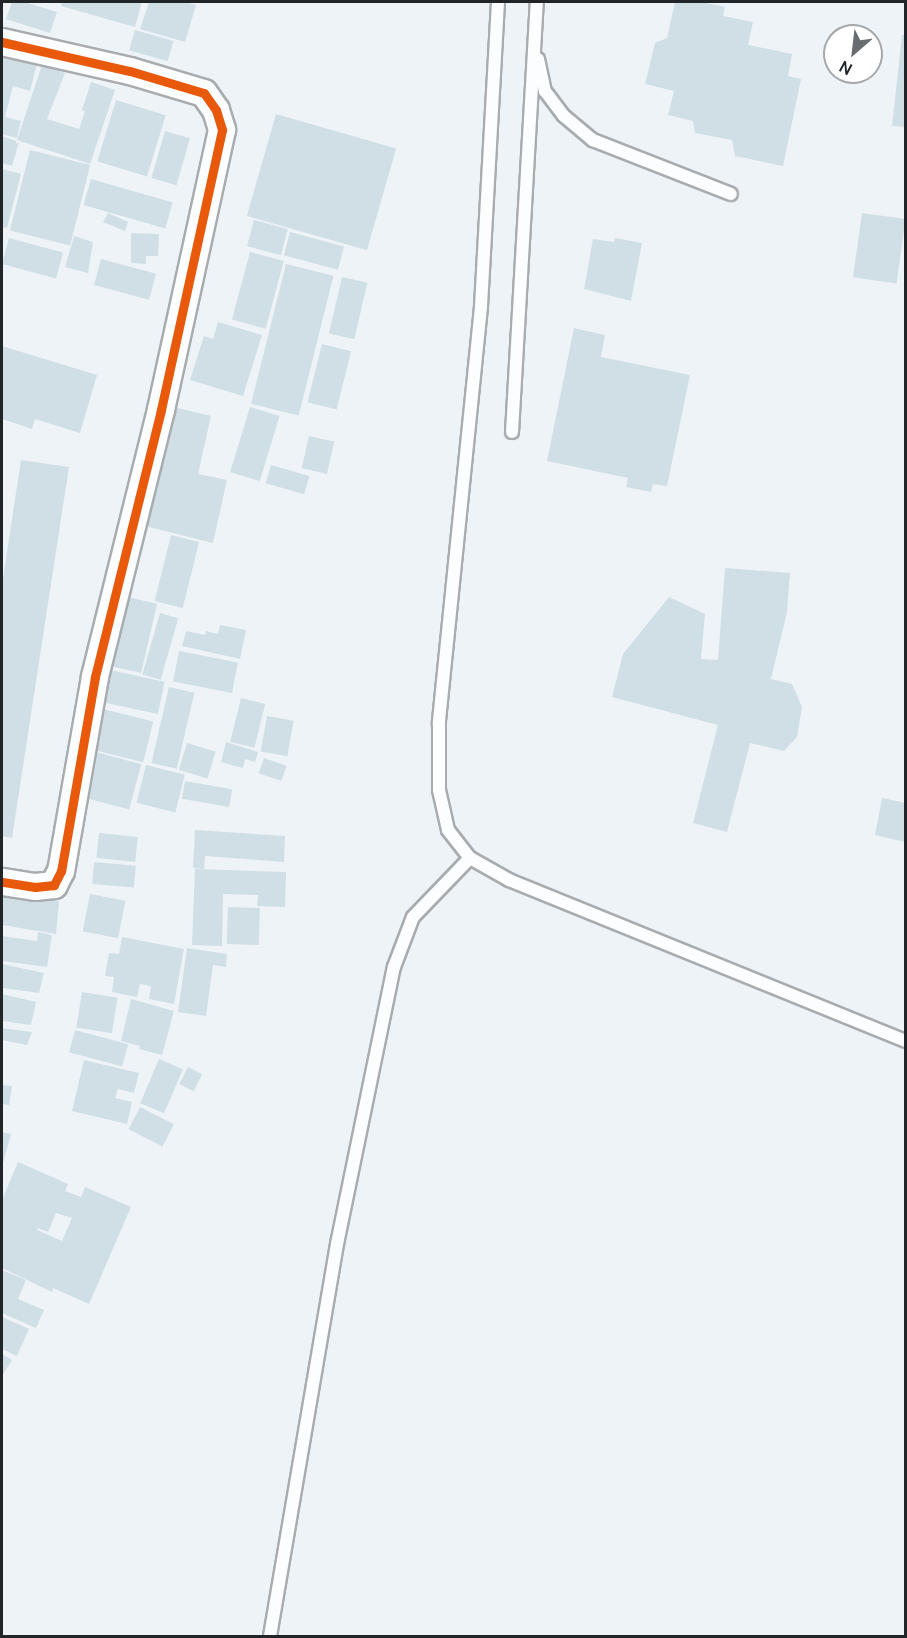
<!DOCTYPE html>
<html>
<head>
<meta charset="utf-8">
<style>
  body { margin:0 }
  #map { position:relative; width:907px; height:1638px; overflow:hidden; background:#eef3f8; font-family:Manrope,sans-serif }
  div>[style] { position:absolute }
  .building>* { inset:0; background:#d0dfe5; transform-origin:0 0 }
  .roads { filter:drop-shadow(2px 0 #a8acaf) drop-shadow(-2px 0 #a8acaf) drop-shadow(0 2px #a8acaf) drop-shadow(0 -2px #a8acaf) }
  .lane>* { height:12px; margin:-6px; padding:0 6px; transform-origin:6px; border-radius:6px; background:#fcfdfe }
  .street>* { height:26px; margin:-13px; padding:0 13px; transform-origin:13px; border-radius:13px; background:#fcfdfe }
  .cycleway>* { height:9px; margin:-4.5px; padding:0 4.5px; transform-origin:4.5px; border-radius:4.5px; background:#e8590c }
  span { translate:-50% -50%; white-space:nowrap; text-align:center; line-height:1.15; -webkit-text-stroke:6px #fff; paint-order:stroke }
  .frame { position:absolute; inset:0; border:3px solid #222527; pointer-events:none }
  .north { position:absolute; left:823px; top:24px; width:60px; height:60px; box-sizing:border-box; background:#fff; border:2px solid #a7a8a9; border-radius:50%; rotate:208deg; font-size:16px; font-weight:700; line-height:24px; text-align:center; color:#222527 }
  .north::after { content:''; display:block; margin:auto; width:21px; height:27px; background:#696d70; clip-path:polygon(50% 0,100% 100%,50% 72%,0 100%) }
</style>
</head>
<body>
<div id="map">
  <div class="building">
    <div style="clip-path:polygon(12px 2px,24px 2px,57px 12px,50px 33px,6px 19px)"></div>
    <div style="clip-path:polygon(62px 2px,142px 2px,135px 27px,61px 6px)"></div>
    <div style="clip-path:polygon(149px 2px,186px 2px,196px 5px,185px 42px,140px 29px)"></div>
    <div style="clip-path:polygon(675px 2px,702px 2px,725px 7px,723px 16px,753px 22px,748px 45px,792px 54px,788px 76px,801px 79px,783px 166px,735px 156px,732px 140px,695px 133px,693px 121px,668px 115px,674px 91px,645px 84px,655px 43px,667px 38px)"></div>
    <div style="left:135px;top:30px;width:40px;height:21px;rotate:16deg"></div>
    <div style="clip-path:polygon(902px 35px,906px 35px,906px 127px,892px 126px)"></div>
    <div style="clip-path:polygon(2px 53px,37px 64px,30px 91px,13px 86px,5px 117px,21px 121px,17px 138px,2px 134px)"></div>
    <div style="clip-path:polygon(42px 65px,65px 73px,47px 119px,79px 129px,85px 111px,82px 110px,91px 82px,115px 90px,90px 164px,17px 140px)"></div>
    <div style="left:116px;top:100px;width:52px;height:64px;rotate:17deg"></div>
    <div style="left:276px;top:114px;width:125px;height:106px;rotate:16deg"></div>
    <div style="left:165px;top:131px;width:26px;height:49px;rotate:16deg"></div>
    <div style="clip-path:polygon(2px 136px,16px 141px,16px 144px,19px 142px,12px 166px,2px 163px)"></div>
    <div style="left:30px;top:150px;width:62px;height:83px;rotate:14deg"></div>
    <div style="clip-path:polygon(2px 169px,21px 174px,7px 228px,2px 227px)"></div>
    <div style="left:91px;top:179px;width:85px;height:27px;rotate:16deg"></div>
    <div style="clip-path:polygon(108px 213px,128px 222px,125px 231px,103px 222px)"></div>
    <div style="left:862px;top:213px;width:44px;height:65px;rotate:8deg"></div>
    <div style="left:254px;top:220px;width:35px;height:27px;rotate:15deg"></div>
    <div style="left:290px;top:232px;width:56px;height:24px;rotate:15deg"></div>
    <div style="clip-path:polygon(131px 233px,159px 234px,158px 256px,146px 256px,146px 264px,131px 263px)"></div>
    <div style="clip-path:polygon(74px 236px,93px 242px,88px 273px,65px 267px)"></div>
    <div style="left:9px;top:238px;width:56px;height:27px;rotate:15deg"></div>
    <div style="clip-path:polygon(615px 238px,642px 243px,631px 301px,584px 289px,593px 239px,614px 242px)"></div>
    <div style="left:250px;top:252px;width:35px;height:70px;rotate:15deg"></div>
    <div style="left:101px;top:259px;width:57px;height:27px;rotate:15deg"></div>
    <div style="left:286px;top:264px;width:49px;height:144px;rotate:14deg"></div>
    <div style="left:342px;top:277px;width:26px;height:58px;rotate:13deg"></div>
    <div style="clip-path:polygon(218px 322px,262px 335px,243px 396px,190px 380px,204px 336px,213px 339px)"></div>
    <div style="clip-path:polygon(574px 328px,605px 335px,601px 357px,690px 375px,667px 486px,653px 484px,651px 492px,626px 487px,628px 478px,547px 461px)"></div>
    <div style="left:322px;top:344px;width:30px;height:60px;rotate:14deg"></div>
    <div style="clip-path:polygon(2px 346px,97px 375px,80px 433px,35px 419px,32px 429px,2px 419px)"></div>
    <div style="clip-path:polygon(165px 405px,211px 416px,198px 474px,227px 480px,213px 543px,137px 524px)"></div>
    <div style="left:250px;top:407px;width:31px;height:68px;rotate:17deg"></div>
    <div style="left:309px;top:436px;width:26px;height:33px;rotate:13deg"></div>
    <div style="clip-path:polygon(21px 460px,69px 467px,12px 838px,2px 836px,2px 585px)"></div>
    <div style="left:271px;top:465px;width:40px;height:19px;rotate:16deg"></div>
    <div style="left:171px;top:535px;width:29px;height:68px;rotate:14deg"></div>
    <div style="clip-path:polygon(725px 568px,790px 573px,787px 612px,771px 679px,792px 684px,802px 707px,797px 737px,784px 751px,750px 743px,727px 832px,693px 823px,718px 725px,612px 697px,623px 654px,669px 597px,705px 614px,701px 659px,718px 660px)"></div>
    <div style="left:123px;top:596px;width:35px;height:71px;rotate:13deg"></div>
    <div style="left:160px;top:613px;width:19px;height:64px;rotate:16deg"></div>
    <div style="clip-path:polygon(220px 625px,246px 630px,240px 659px,182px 646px,186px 631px,205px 635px,206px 631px,218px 634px)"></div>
    <div style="left:179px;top:651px;width:60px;height:31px;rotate:11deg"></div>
    <div style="left:105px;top:669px;width:61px;height:33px;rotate:12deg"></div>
    <div style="left:169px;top:687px;width:26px;height:78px;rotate:13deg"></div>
    <div style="left:241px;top:698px;width:25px;height:45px;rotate:14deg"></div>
    <div style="left:99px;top:708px;width:56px;height:42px;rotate:14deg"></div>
    <div style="left:267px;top:716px;width:27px;height:36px;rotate:10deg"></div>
    <div style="clip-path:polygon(226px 742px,258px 752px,255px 762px,245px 759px,243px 768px,221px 762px)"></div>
    <div style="left:187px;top:743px;width:30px;height:28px;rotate:17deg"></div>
    <div style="left:92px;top:751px;width:51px;height:47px;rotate:15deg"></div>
    <div style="left:264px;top:758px;width:24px;height:16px;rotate:19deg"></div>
    <div style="left:146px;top:765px;width:40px;height:39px;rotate:14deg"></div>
    <div style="left:185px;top:781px;width:48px;height:18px;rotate:10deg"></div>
    <div style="clip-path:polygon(882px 798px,906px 803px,905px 842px,875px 835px)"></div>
    <div style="clip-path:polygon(195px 830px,285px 836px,284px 862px,205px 856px,204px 869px,193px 868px)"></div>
    <div style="left:99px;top:833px;width:39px;height:25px;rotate:6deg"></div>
    <div style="left:94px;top:862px;width:42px;height:22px;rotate:5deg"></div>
    <div style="clip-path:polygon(195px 869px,286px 872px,285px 907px,257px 906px,258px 895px,223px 894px,222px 946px,192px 945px)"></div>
    <div style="left:90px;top:894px;width:36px;height:38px;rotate:11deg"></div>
    <div style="clip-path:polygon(2px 895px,59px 901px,56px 934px,2px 925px)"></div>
    <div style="left:228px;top:907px;width:32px;height:37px;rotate:2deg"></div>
    <div style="clip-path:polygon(38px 932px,52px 935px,47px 967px,2px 961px,2px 936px,37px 941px)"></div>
    <div style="clip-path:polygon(122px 937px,184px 949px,174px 1004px,149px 999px,151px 986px,140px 984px,137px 997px,112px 992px,114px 977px,105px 976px,109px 953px,119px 954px)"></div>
    <div style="clip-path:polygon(187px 948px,227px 954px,226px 967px,213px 965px,206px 1016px,178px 1012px)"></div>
    <div style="clip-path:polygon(2px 964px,44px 973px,39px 993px,3px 988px,2px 990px)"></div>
    <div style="left:82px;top:992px;width:36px;height:36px;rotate:9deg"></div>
    <div style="clip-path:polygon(2px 994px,36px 1002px,31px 1025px,2px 1021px)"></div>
    <div style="clip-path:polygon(131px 999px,174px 1011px,162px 1055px,139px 1049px,140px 1046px,121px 1041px)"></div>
    <div style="clip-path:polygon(2px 1028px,32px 1032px,27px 1045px,2px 1040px)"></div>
    <div style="left:75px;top:1030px;width:55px;height:23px;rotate:15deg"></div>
    <div style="left:159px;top:1059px;width:26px;height:48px;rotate:23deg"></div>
    <div style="clip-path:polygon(84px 1060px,139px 1073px,134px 1093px,118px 1089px,115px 1098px,132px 1102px,127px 1124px,72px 1111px)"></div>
    <div style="left:188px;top:1067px;width:16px;height:19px;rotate:27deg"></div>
    <div style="clip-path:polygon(2px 1085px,12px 1086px,9px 1105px,2px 1104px)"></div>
    <div style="left:140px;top:1107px;width:38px;height:25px;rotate:27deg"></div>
    <div style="clip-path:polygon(2px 1132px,11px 1134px,2px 1167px)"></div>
    <div style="clip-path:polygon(evenodd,18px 1162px,68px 1184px,65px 1191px,81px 1197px,85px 1187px,131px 1207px,89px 1304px,53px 1288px,52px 1292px,2px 1268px,2px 1200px,18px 1162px,56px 1213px,72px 1218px,62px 1241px,37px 1230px,38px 1228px,48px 1232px,56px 1213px)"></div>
    <div style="clip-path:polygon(2px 1270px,26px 1280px,18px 1299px,44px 1310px,36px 1328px,2px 1313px)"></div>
    <div style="clip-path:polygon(2px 1317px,29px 1329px,17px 1356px,2px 1349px)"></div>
    <div style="clip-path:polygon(2px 1354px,12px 1360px,2px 1376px)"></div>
  </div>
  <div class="roads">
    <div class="lane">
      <div style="left:498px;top:2px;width:305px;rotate:93.2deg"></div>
      <div style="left:481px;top:307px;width:419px;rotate:95.8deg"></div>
      <div style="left:439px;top:724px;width:66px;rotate:90deg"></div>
      <div style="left:439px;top:790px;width:41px;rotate:77.3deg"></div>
      <div style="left:448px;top:830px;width:36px;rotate:52deg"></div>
      <div style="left:470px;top:858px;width:45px;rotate:29.4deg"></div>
      <div style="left:509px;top:880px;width:428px;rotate:22.1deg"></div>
      <div style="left:538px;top:59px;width:33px;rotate:78deg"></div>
      <div style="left:545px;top:91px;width:31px;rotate:53deg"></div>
      <div style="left:564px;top:116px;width:38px;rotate:40deg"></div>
      <div style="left:593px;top:140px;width:148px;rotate:21.4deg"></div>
      <div style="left:512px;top:432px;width:431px;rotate:-86.7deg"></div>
      <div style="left:270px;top:1636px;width:398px;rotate:-80.3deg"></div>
      <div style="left:337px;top:1244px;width:283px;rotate:-78.4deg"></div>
      <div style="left:394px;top:967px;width:53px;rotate:-69.2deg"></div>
      <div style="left:413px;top:917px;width:82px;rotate:-46deg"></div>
    </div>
    <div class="street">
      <div style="left:2px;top:42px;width:131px;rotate:12.8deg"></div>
      <div style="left:130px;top:71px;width:77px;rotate:16.6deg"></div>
      <div style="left:204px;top:93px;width:21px;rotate:55deg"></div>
      <div style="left:216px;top:110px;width:21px;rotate:73deg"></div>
      <div style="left:222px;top:130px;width:287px;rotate:102.3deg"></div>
      <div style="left:161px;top:410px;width:275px;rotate:103.9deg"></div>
      <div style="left:95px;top:677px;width:197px;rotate:99.9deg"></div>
      <div style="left:61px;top:871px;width:16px;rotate:117deg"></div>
      <div style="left:54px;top:885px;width:19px;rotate:174deg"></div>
      <div style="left:35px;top:887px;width:33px;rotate:-171deg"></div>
    </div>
  </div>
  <div class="cycleway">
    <div style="left:2px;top:42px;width:131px;rotate:12.8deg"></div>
    <div style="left:130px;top:71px;width:77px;rotate:16.6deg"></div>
    <div style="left:204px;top:93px;width:21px;rotate:55deg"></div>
    <div style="left:216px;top:110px;width:21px;rotate:73deg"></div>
    <div style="left:222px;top:130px;width:287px;rotate:102.3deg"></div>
    <div style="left:161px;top:410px;width:275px;rotate:103.9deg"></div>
    <div style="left:95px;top:677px;width:197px;rotate:99.9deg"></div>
    <div style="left:61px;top:871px;width:16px;rotate:117deg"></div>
    <div style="left:54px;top:885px;width:19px;rotate:174deg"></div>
    <div style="left:35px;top:887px;width:33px;rotate:-171deg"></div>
  </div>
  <div class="frame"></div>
  <div class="north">N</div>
</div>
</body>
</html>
